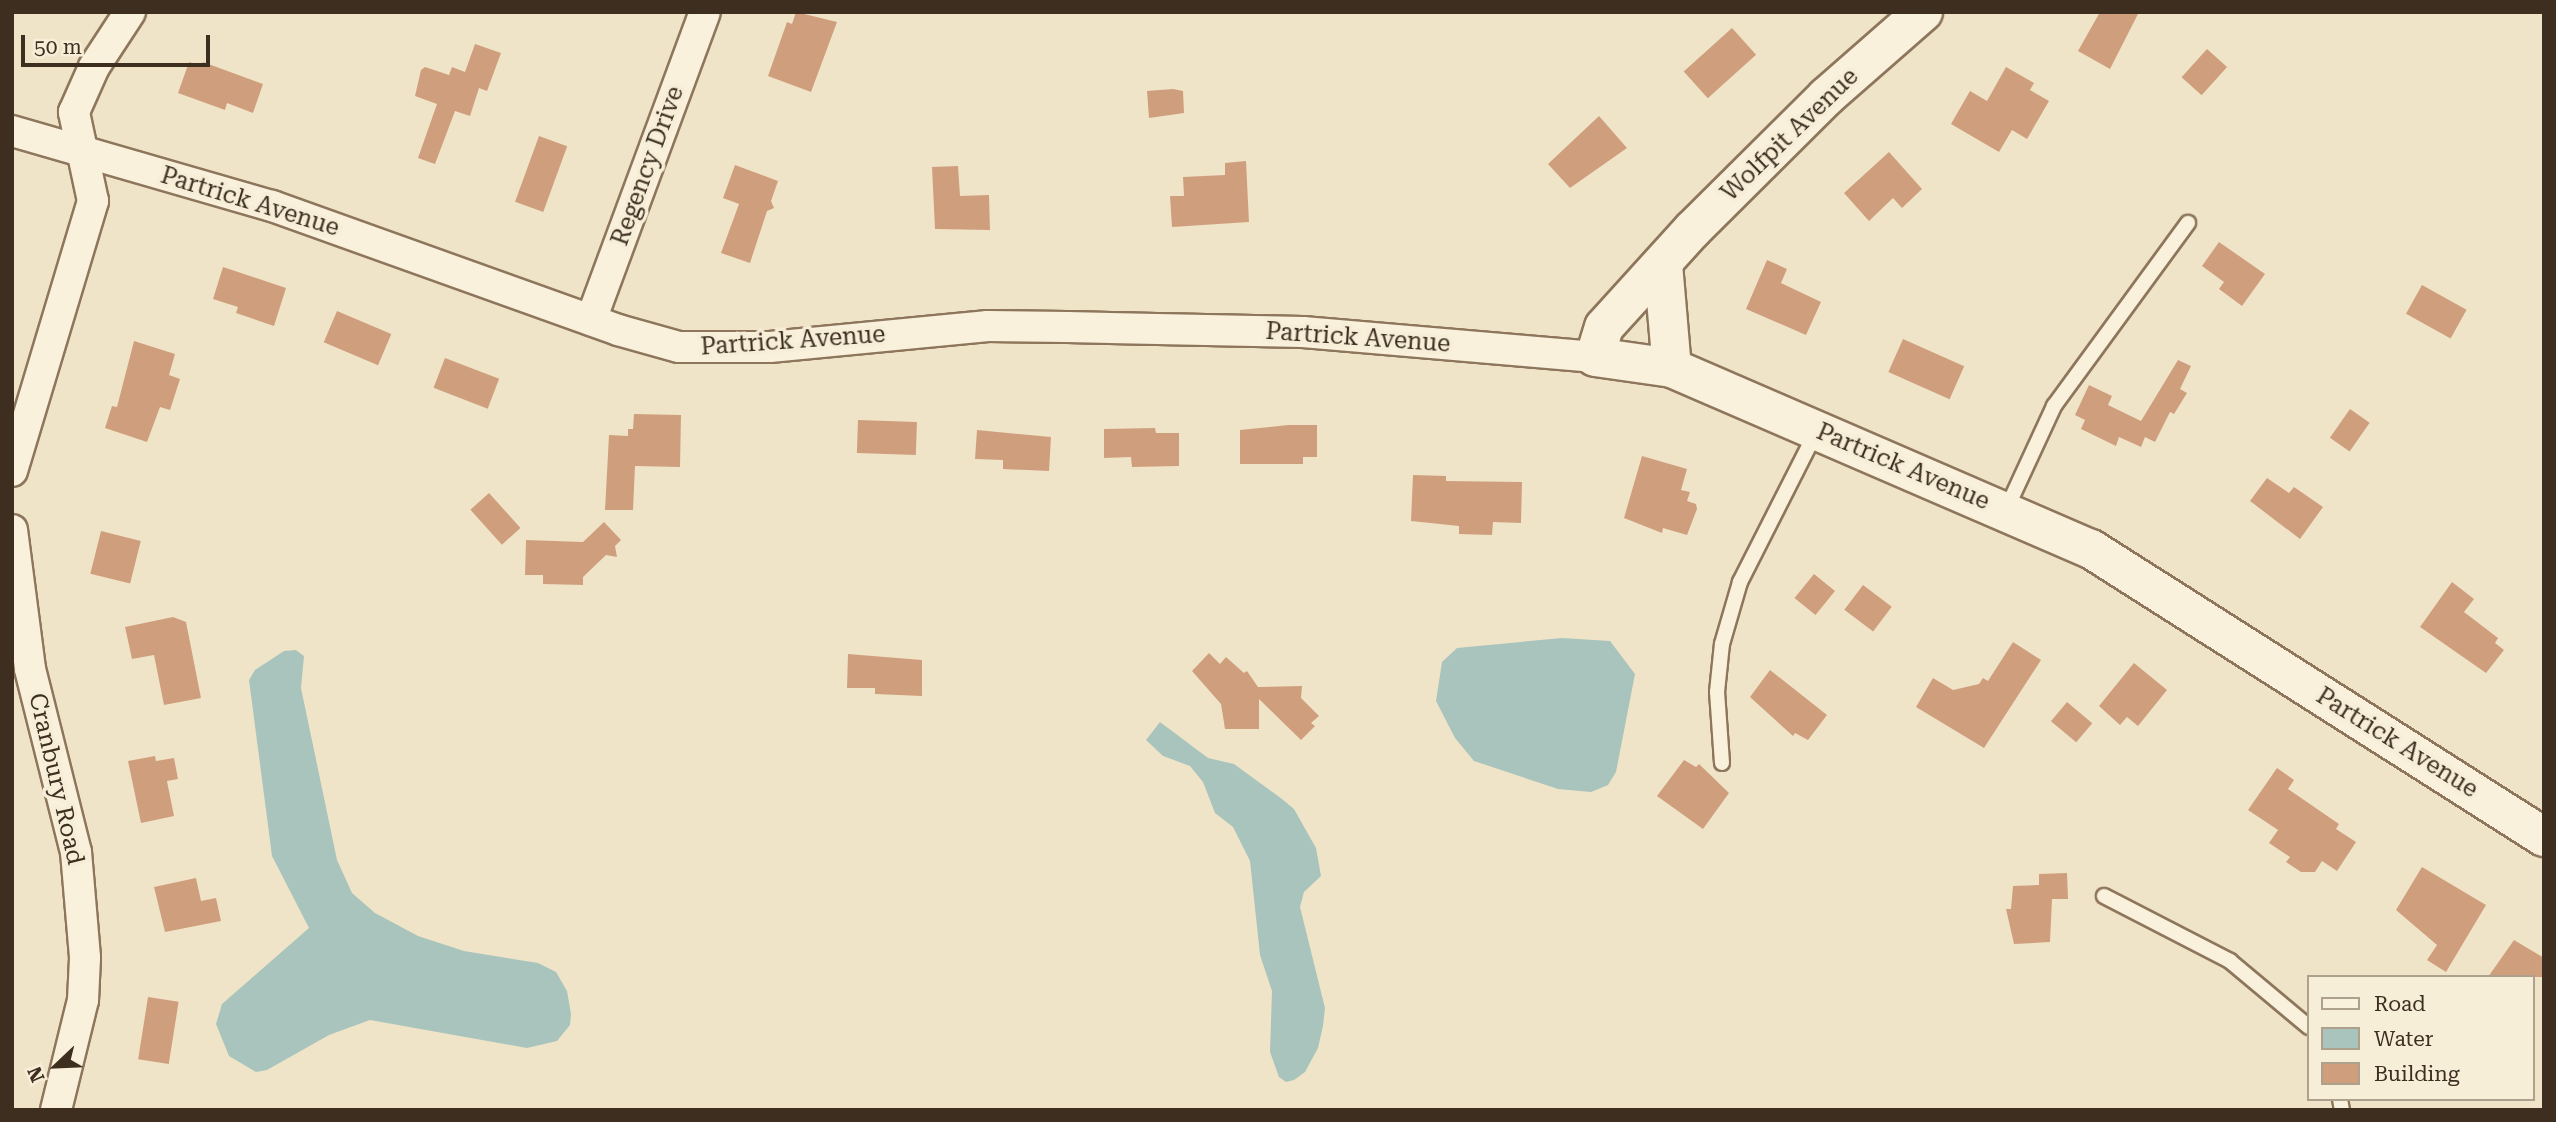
<!DOCTYPE html>
<html>
<head>
<meta charset="utf-8">
<style>
  body { margin:0 }
  #map { position:relative; width:2556px; height:1122px; overflow:hidden; background:#f0e4c8; font-family:"Roboto Serif",serif }
  div>[style] { position:absolute }
  .water>* { inset:0; background:#a9c4bc }
  .building>* { inset:0; background:#cf9f7d; transform-origin:0 0 }
  .roads { filter:drop-shadow(2px 0 #8d765c) drop-shadow(-2px 0 #8d765c) drop-shadow(0 2px #8d765c) drop-shadow(0 -2px #8d765c) }
  .lane>* { height:14px; margin:-7px; padding:0 7px; transform-origin:7px; border-radius:7px; background:#faf1dc }
  .street>* { height:30px; margin:-15px; padding:0 15px; transform-origin:15px; border-radius:15px; background:#faf1dc }
  .secondary>* { height:38px; margin:-19px; padding:0 19px; transform-origin:19px; border-radius:19px; background:#faf1dc }
  span { translate:-50% -50%; white-space:nowrap; text-align:center; line-height:1.15; -webkit-text-stroke:7px #f7eed8; paint-order:stroke }
  .street-label { font-size:24px; color:#3d2e20 }
  .frame { position:absolute; inset:0; border:14px solid #3d2e20; pointer-events:none }
  .legend { position:absolute; left:2307px; top:975px; width:228px; height:126px; box-sizing:border-box; background:#f7eed8; border:2px solid #ada18e; margin:0; padding:9px 12px; list-style:none; font-size:21px; color:#3d2e20 }
  .legend li { display:flex; align-items:center; gap:14px; height:35px }
  .legend b { width:35px; border:2px solid #ada18e }
  .north { position:absolute; left:21px; top:1031px; width:70px; height:70px; -webkit-text-stroke:5px #f7eed8; paint-order:stroke; rotate:247deg; font-size:19px; font-weight:700; line-height:28px; text-align:center; color:#3d2e20 }
  .north::after { content:''; display:block; margin:auto; width:24px; height:32px; background:#3d2e20; clip-path:polygon(50% 0,100% 100%,50% 72%,0 100%) }
  .scale { position:absolute; left:21px; top:35px; width:189px; height:32px; box-sizing:border-box; border:4px solid #3d2e20; border-top:0; padding-left:9px; font-size:21px; line-height:24px; white-space:nowrap; color:#3d2e20; -webkit-text-stroke:5px #f7eed8; paint-order:stroke }
</style>
</head>
<body>
<div id="map">
  <div class="water">
    <div style="clip-path:polygon(1562px 638px,1610px 641px,1635px 674px,1616px 772px,1608px 785px,1591px 792px,1558px 789px,1474px 761px,1455px 738px,1436px 701px,1442px 662px,1457px 648px)"></div>
    <div style="clip-path:polygon(296px 650px,304px 656px,301px 688px,337px 860px,352px 893px,375px 913px,418px 936px,464px 951px,538px 963px,556px 972px,567px 991px,571px 1014px,570px 1025px,557px 1041px,527px 1048px,370px 1020px,329px 1035px,267px 1070px,256px 1072px,229px 1056px,216px 1024px,222px 1004px,309px 928px,272px 856px,249px 680px,255px 670px,284px 651px)"></div>
    <div style="clip-path:polygon(1160px 722px,1208px 758px,1234px 764px,1282px 799px,1294px 809px,1316px 848px,1321px 876px,1304px 892px,1300px 907px,1325px 1008px,1323px 1026px,1318px 1048px,1305px 1072px,1294px 1080px,1286px 1082px,1279px 1077px,1270px 1052px,1272px 991px,1260px 955px,1250px 861px,1233px 827px,1215px 813px,1203px 782px,1190px 766px,1163px 756px,1146px 740px)"></div>
  </div>
  <div class="building">
    <div style="clip-path:polygon(796px 12px,837px 22px,811px 92px,768px 76px,787px 22px,792px 24px)"></div>
    <div style="clip-path:polygon(2100px 12px,2139px 12px,2110px 69px,2078px 51px)"></div>
    <div style="left:1732px;top:28px;width:36px;height:65px;rotate:48deg"></div>
    <div style="clip-path:polygon(475px 44px,501px 53px,487px 91px,479px 88px,470px 116px,455px 111px,435px 164px,418px 158px,437px 104px,415px 96px,421px 70px,425px 67px,449px 75px,452px 67px,465px 72px)"></div>
    <div style="left:2207px;top:49px;width:27px;height:38px;rotate:42deg"></div>
    <div style="clip-path:polygon(189px 62px,202px 66px,203px 62px,263px 84px,253px 113px,227px 103px,225px 110px,178px 93px)"></div>
    <div style="clip-path:polygon(2006px 67px,2034px 83px,2030px 90px,2049px 101px,2027px 139px,2012px 130px,1999px 152px,1951px 124px,1970px 91px,1987px 101px)"></div>
    <div style="clip-path:polygon(1173px 89px,1183px 91px,1184px 113px,1149px 118px,1147px 91px)"></div>
    <div style="clip-path:polygon(1599px 116px,1627px 148px,1570px 188px,1548px 164px)"></div>
    <div style="left:539px;top:136px;width:30px;height:70px;rotate:20deg"></div>
    <div style="clip-path:polygon(1889px 152px,1922px 189px,1902px 208px,1893px 198px,1869px 221px,1844px 193px)"></div>
    <div style="clip-path:polygon(1246px 161px,1249px 222px,1172px 227px,1170px 196px,1184px 196px,1183px 177px,1225px 175px,1225px 163px)"></div>
    <div style="clip-path:polygon(735px 165px,778px 181px,771px 201px,774px 208px,767px 211px,750px 263px,721px 253px,739px 204px,723px 198px)"></div>
    <div style="clip-path:polygon(958px 166px,960px 196px,989px 195px,990px 230px,935px 229px,932px 167px)"></div>
    <div style="clip-path:polygon(2219px 242px,2265px 274px,2242px 306px,2219px 289px,2224px 282px,2202px 266px)"></div>
    <div style="clip-path:polygon(1767px 260px,1787px 269px,1781px 283px,1821px 302px,1806px 335px,1746px 309px)"></div>
    <div style="clip-path:polygon(223px 267px,286px 288px,274px 326px,236px 313px,238px 307px,213px 299px)"></div>
    <div style="left:2422px;top:285px;width:51px;height:33px;rotate:29deg"></div>
    <div style="left:337px;top:311px;width:59px;height:34px;rotate:23deg"></div>
    <div style="left:1903px;top:339px;width:67px;height:36px;rotate:24deg"></div>
    <div style="clip-path:polygon(134px 341px,175px 354px,169px 375px,180px 379px,170px 410px,160px 407px,147px 442px,105px 428px,112px 406px,117px 407px)"></div>
    <div style="left:445px;top:358px;width:58px;height:32px;rotate:21deg"></div>
    <div style="clip-path:polygon(2178px 360px,2191px 366px,2180px 389px,2187px 393px,2174px 414px,2170px 412px,2155px 442px,2145px 437px,2141px 447px,2119px 437px,2116px 446px,2081px 429px,2085px 420px,2075px 415px,2089px 385px,2112px 396px,2108px 405px,2141px 421px)"></div>
    <div style="left:2350px;top:409px;width:24px;height:35px;rotate:35deg"></div>
    <div style="clip-path:polygon(634px 414px,681px 415px,680px 467px,635px 466px,633px 510px,605px 510px,609px 435px,628px 436px,628px 429px,633px 429px)"></div>
    <div style="left:858px;top:420px;width:59px;height:33px;rotate:2deg"></div>
    <div style="clip-path:polygon(1288px 425px,1317px 425px,1317px 457px,1303px 457px,1303px 464px,1240px 464px,1240px 430px)"></div>
    <div style="clip-path:polygon(1155px 428px,1156px 433px,1179px 433px,1179px 466px,1132px 467px,1131px 457px,1104px 458px,1104px 429px)"></div>
    <div style="clip-path:polygon(977px 430px,1051px 437px,1049px 471px,1003px 469px,1003px 460px,975px 459px)"></div>
    <div style="clip-path:polygon(1642px 456px,1687px 469px,1681px 490px,1690px 492px,1687px 501px,1696px 504px,1697px 509px,1687px 535px,1663px 528px,1662px 533px,1624px 518px)"></div>
    <div style="clip-path:polygon(1413px 475px,1446px 476px,1446px 481px,1522px 482px,1521px 523px,1493px 522px,1492px 535px,1459px 534px,1459px 526px,1411px 521px)"></div>
    <div style="clip-path:polygon(2267px 478px,2289px 493px,2294px 487px,2323px 507px,2300px 539px,2250px 501px)"></div>
    <div style="left:489px;top:493px;width:47px;height:25px;rotate:48deg"></div>
    <div style="clip-path:polygon(604px 522px,621px 540px,615px 546px,617px 557px,606px 555px,583px 577px,583px 585px,543px 584px,543px 575px,525px 575px,526px 540px,583px 542px)"></div>
    <div style="left:101px;top:531px;width:41px;height:44px;rotate:14deg"></div>
    <div style="left:1814px;top:574px;width:27px;height:31px;rotate:39deg"></div>
    <div style="clip-path:polygon(2452px 582px,2474px 599px,2464px 612px,2498px 638px,2495px 643px,2504px 650px,2486px 673px,2420px 627px)"></div>
    <div style="left:1863px;top:585px;width:36px;height:31px;rotate:37deg"></div>
    <div style="clip-path:polygon(173px 617px,186px 622px,201px 698px,164px 705px,154px 655px,132px 659px,125px 627px)"></div>
    <div style="clip-path:polygon(2013px 642px,2041px 660px,1984px 748px,1916px 707px,1933px 678px,1953px 690px,1979px 684px,1983px 678px,1988px 681px)"></div>
    <div style="clip-path:polygon(1209px 653px,1220px 664px,1226px 657px,1244px 673px,1247px 671px,1258px 687px,1302px 686px,1301px 698px,1319px 716px,1311px 723px,1315px 726px,1301px 740px,1259px 699px,1259px 729px,1225px 729px,1221px 704px,1192px 671px)"></div>
    <div style="clip-path:polygon(848px 654px,922px 660px,922px 696px,875px 694px,875px 688px,847px 688px)"></div>
    <div style="clip-path:polygon(2134px 663px,2167px 690px,2138px 726px,2127px 717px,2120px 725px,2099px 706px)"></div>
    <div style="clip-path:polygon(1770px 670px,1827px 715px,1808px 740px,1795px 733px,1793px 736px,1750px 697px)"></div>
    <div style="left:2067px;top:702px;width:33px;height:25px;rotate:40deg"></div>
    <div style="clip-path:polygon(155px 756px,156px 761px,174px 758px,178px 779px,167px 781px,174px 816px,141px 823px,128px 761px)"></div>
    <div style="clip-path:polygon(1684px 760px,1696px 767px,1699px 764px,1729px 793px,1703px 829px,1657px 796px)"></div>
    <div style="clip-path:polygon(2277px 768px,2294px 780px,2288px 789px,2339px 824px,2336px 829px,2356px 842px,2337px 871px,2322px 861px,2315px 872px,2301px 872px,2286px 862px,2290px 857px,2269px 843px,2278px 830px,2248px 810px)"></div>
    <div style="clip-path:polygon(2422px 867px,2486px 905px,2446px 972px,2427px 960px,2437px 945px,2396px 910px)"></div>
    <div style="clip-path:polygon(2067px 873px,2068px 899px,2052px 899px,2050px 942px,2014px 944px,2006px 909px,2011px 909px,2013px 886px,2039px 885px,2039px 874px)"></div>
    <div style="clip-path:polygon(196px 878px,201px 901px,216px 898px,221px 921px,165px 932px,154px 887px)"></div>
    <div style="clip-path:polygon(2514px 940px,2544px 958px,2544px 977px,2488px 977px)"></div>
    <div style="left:148px;top:997px;width:31px;height:63px;rotate:9deg"></div>
  </div>
  <div class="roads">
    <div class="lane">
      <div style="left:2006px;top:510px;width:115px;rotate:-65.2deg"></div>
      <div style="left:2054px;top:406px;width:227px;rotate:-53.8deg"></div>
      <div style="left:1722px;top:763px;width:71px;rotate:-94deg"></div>
      <div style="left:1717px;top:692px;width:48px;rotate:-84.1deg"></div>
      <div style="left:1722px;top:644px;width:65px;rotate:-73.8deg"></div>
      <div style="left:1740px;top:582px;width:168px;rotate:-63.1deg"></div>
      <div style="left:2104px;top:896px;width:142px;rotate:27.3deg"></div>
      <div style="left:2230px;top:961px;width:103px;rotate:39.9deg"></div>
      <div style="left:2340px;top:1099px;width:11px;rotate:80deg"></div>
    </div>
    <div class="street">
      <div style="left:12px;top:131px;width:271px;rotate:16.1deg"></div>
      <div style="left:272px;top:206px;width:368px;rotate:19.7deg"></div>
      <div style="left:618px;top:330px;width:63px;rotate:15.6deg"></div>
      <div style="left:679px;top:347px;width:91px"></div>
      <div style="left:770px;top:347px;width:219px;rotate:-5.5deg"></div>
      <div style="left:988px;top:326px;width:79px;rotate:0.7deg"></div>
      <div style="left:1067px;top:327px;width:236px;rotate:1.2deg"></div>
      <div style="left:1303px;top:332px;width:293px;rotate:4.9deg"></div>
      <div style="left:591px;top:320px;width:328px;rotate:-69.7deg"></div>
      <div style="left:12px;top:471px;width:282px;rotate:-73.3deg"></div>
      <div style="left:93px;top:201px;width:91px;rotate:-102.1deg"></div>
      <div style="left:74px;top:112px;width:49px;rotate:-66deg"></div>
      <div style="left:94px;top:67px;width:66px;rotate:-56.8deg"></div>
      <div style="left:12px;top:530px;width:140px;rotate:82.6deg"></div>
      <div style="left:30px;top:669px;width:189px;rotate:75.9deg"></div>
      <div style="left:76px;top:852px;width:106px;rotate:85.1deg"></div>
      <div style="left:85px;top:958px;width:42px;rotate:92.7deg"></div>
      <div style="left:83px;top:1000px;width:113px;rotate:103.8deg"></div>
    </div>
    <div class="secondary">
      <div style="left:1923px;top:12px;width:129px;rotate:138.8deg"></div>
      <div style="left:1826px;top:97px;width:187px;rotate:135.2deg"></div>
      <div style="left:1693px;top:229px;width:132px;rotate:132.2deg"></div>
      <div style="left:1604px;top:327px;width:31px;rotate:107deg"></div>
      <div style="left:1595px;top:357px;width:78px;rotate:8.1deg"></div>
      <div style="left:1672px;top:368px;width:456px;rotate:23.4deg"></div>
      <div style="left:2091px;top:549px;width:537px;rotate:32.45deg"></div>
      <div style="left:1663px;top:264px;width:104px;rotate:85.1deg"></div>
    </div>
  </div>
  <div class="street-label">
    <span style="left:1790px;top:135px;rotate:-44deg">Wolfpit Avenue</span>
    <span style="left:648px;top:166px;rotate:-70deg">Regency Drive</span>
    <span style="left:250px;top:202px;rotate:17deg">Partrick Avenue</span>
    <span style="left:1358px;top:338px;rotate:4deg">Partrick Avenue</span>
    <span style="left:793px;top:341px;rotate:-4deg">Partrick Avenue</span>
    <span style="left:1903px;top:467px;rotate:23deg">Partrick Avenue</span>
    <span style="left:2397px;top:743px;rotate:32deg">Partrick Avenue</span>
    <span style="left:56px;top:779px;rotate:77deg">Cranbury Road</span>
  </div>
  <div class="frame"></div>
  <ul class="legend">
  <li><b style="height:9px;background:#faf1dc"></b>Road</li>
  <li><b style="height:19px;background:#a9c4bc"></b>Water</li>
  <li><b style="height:19px;background:#cf9f7d"></b>Building</li>
  </ul>
  <div class="north">N</div>
  <div class="scale">50 m</div>
</div>
</body>
</html>
